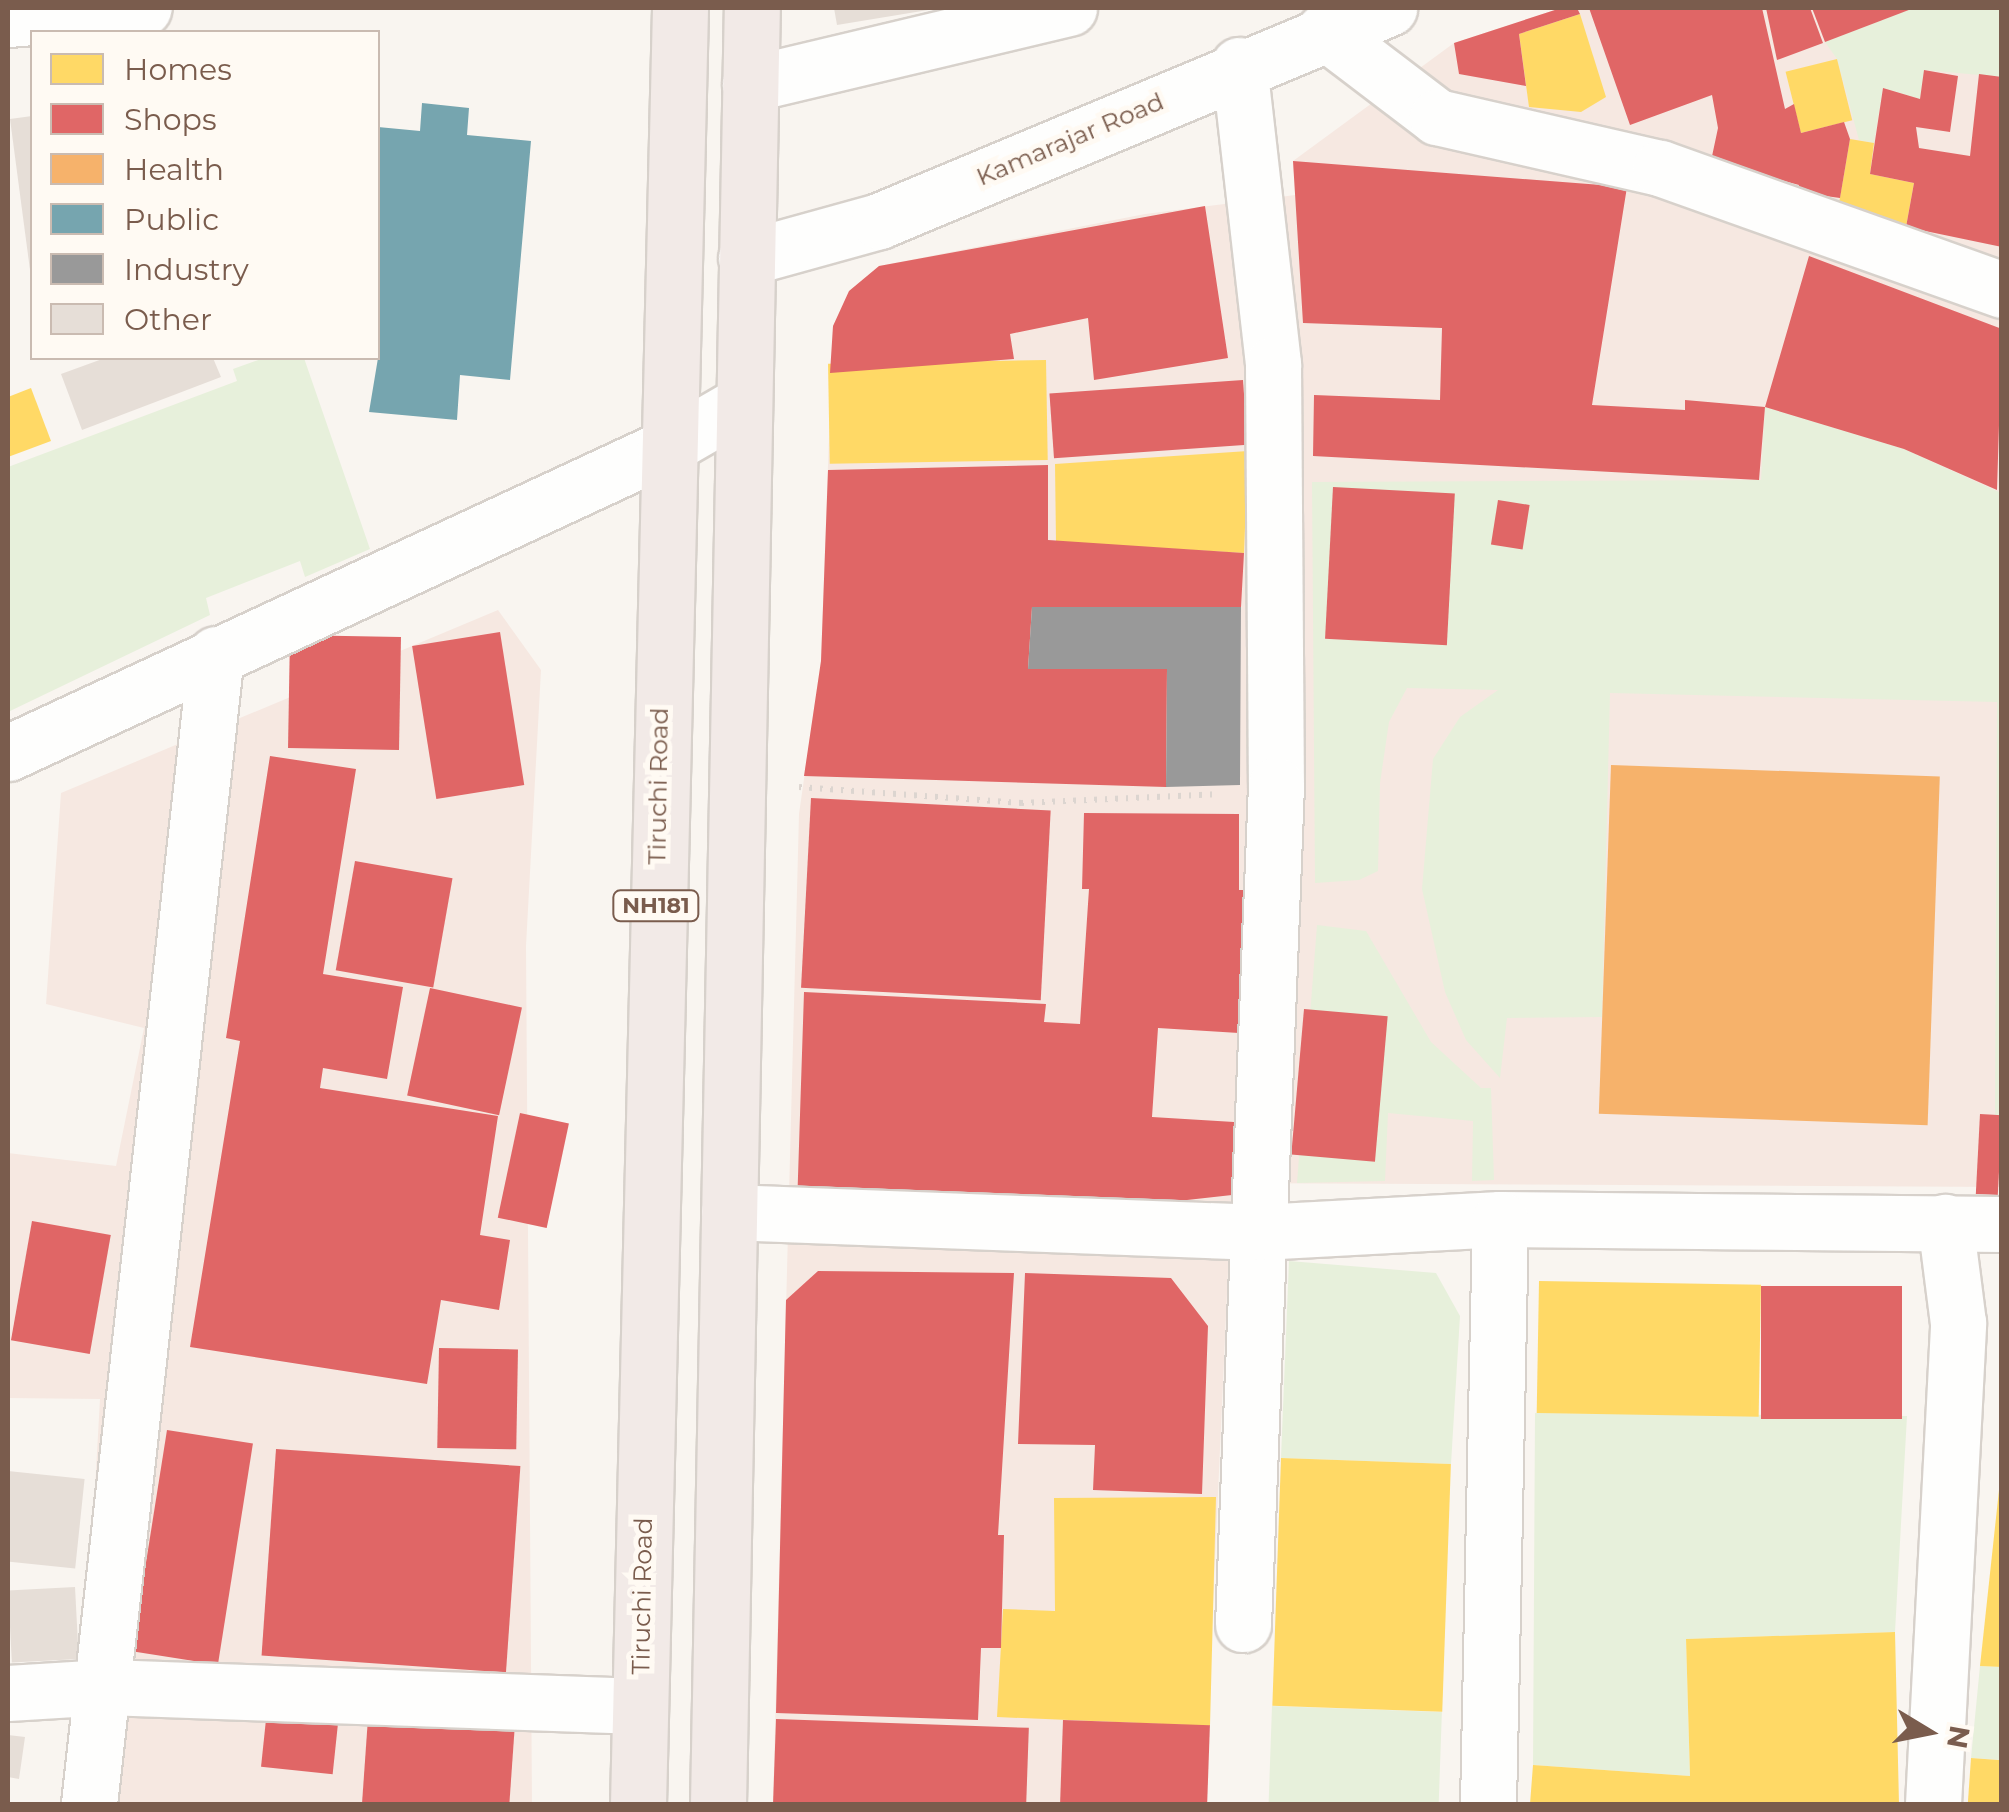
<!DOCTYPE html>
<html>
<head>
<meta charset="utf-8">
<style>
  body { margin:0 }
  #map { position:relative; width:2009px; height:1812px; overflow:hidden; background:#f9f5f0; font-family:Montserrat,sans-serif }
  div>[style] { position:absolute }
  .commercial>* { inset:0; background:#f6e8e1 }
  .green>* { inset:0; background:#e7f0db; transform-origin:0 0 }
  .homes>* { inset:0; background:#ffd966; transform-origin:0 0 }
  .shops>* { inset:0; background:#e06666; transform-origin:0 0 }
  .health>* { inset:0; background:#f6b26b; transform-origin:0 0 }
  .public>* { inset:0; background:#76a5af }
  .industry>* { inset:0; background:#999 }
  .building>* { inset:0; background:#e6ded7; transform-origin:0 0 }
  .path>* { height:6px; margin-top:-3px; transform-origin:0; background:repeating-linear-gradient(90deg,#dcd5d0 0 2.5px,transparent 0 10.5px) }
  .roads { filter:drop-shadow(2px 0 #d7d1cb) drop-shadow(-2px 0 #d7d1cb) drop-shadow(0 2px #d7d1cb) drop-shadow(0 -2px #d7d1cb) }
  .street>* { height:55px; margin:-27.5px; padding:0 27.5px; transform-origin:27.5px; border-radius:27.5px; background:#fefefd }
  .secondary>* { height:55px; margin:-27.5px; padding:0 27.5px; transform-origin:27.5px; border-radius:27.5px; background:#fefefd }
  .highway>* { height:55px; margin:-27.5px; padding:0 27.5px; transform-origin:27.5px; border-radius:27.5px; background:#f2eae7 }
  span { translate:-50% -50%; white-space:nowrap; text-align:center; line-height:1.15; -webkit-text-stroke:10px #fffaf3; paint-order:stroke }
  .shield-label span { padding:2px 8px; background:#fffaf3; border:2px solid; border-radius:8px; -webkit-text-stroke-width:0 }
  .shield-label { font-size:22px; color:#7a5c4d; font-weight:700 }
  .street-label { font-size:25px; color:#7a5c4d }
  .frame { position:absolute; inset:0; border:10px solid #7a5c4d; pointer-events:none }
  .legend { position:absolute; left:30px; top:30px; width:350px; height:330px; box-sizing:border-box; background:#fffaf3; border:2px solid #cabbb1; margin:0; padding:12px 18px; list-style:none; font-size:30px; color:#7a5c4d }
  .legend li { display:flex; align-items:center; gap:20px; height:50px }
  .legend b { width:50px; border:2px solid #cabbb1 }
  .north { position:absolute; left:1879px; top:1682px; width:100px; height:100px; -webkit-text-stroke:8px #fffaf3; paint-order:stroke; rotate:100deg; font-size:28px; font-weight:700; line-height:40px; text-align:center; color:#7a5c4d }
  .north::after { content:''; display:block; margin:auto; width:35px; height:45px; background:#7a5c4d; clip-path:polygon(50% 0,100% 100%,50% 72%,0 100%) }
</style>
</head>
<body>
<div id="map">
  <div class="commercial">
    <div style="clip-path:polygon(1561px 8px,2001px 8px,2001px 1187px,1232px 1183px,1204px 1804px,773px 1804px,799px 814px,821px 660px,833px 326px,879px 266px,1145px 214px,1295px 195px,1293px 161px,1454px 43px)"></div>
    <div style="clip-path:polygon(498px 610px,541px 670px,526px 946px,532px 1804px,112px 1804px,83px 1704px,100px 1399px,8px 1398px,8px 1153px,116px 1166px,144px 1028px,46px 1004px,61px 793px)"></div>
  </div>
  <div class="green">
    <div style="clip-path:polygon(1913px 8px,2001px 8px,2001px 77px,1925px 70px,1920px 99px,1883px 88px,1874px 143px,1859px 140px,1837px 59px,1825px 42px)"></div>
    <div style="clip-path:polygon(264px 358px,304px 358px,370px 549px,305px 577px,300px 561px,206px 598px,210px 615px,8px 712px,8px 467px,237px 381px,233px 369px)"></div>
    <div style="clip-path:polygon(1765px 407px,1904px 449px,2001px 493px,2001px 1124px,1995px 1123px,1997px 702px,1610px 693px,1602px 1017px,1507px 1018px,1500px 1078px,1466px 1040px,1445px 992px,1422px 889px,1433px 759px,1460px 717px,1498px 690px,1407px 688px,1389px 722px,1380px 783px,1378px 871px,1359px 880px,1315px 883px,1312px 482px,1761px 480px)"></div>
    <div style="clip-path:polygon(1317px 925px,1366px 931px,1431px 1042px,1481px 1088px,1491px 1088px,1494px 1180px,1472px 1181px,1473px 1121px,1388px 1113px,1385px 1181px,1297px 1183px)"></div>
    <div style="clip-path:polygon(1289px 1261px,1436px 1273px,1460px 1316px,1451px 1464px,1281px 1458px)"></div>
    <div style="clip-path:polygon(1535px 1413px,1907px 1416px,1895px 1632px,1686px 1639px,1690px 1776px,1533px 1765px)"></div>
    <div style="clip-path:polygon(1980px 1666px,2001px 1667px,2001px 1760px,1971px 1758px)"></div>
    <div style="left:1272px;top:1706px;width:170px;height:98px;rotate:2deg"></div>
  </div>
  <div class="homes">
    <div style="clip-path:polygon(1580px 14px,1606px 97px,1581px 112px,1529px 107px,1519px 34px)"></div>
    <div style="left:1837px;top:59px;width:63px;height:53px;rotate:76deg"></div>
    <div style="clip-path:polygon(1850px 139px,1874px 143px,1870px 174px,1914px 183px,1906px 227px,1838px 209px)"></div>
    <div style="left:1046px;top:360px;width:100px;height:218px;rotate:89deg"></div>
    <div style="clip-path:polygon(31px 388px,51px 441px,8px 457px,8px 397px)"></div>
    <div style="clip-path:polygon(1248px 451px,1244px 553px,1056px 542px,1055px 464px)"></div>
    <div style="left:1539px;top:1281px;width:222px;height:132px;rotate:1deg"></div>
    <div style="left:1281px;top:1458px;width:170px;height:248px;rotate:2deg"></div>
    <div style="clip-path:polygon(1999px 1490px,2002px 1490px,2002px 1667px,1980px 1666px)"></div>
    <div style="clip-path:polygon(1216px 1497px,1210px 1726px,997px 1717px,1003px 1609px,1055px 1611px,1054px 1498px)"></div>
    <div style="clip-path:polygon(1895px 1632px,1899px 1804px,1530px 1804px,1533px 1765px,1690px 1776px,1686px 1639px)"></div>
    <div style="left:1971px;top:1758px;width:31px;height:46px;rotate:4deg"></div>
  </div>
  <div class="shops">
    <div style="clip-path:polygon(1561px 8px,1577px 8px,1580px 14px,1519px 34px,1526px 86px,1459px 74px,1454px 43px)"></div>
    <div style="clip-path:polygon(1589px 8px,1762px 8px,1785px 109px,1794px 104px,1801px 133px,1844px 122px,1850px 139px,1840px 198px,1797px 192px,1799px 185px,1711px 161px,1718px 128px,1712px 95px,1630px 125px)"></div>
    <div style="clip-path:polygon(1766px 8px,1810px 8px,1823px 43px,1777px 60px)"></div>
    <div style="clip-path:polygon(1812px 8px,1914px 8px,1825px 42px)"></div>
    <div style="clip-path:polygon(1924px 70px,1958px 76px,1950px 132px,1916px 127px,1919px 148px,1970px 156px,1979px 74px,2002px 77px,2002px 247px,1906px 227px,1914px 183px,1870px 174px,1883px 88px,1920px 99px)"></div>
    <div style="clip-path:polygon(1293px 161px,1627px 187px,1592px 405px,1685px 410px,1685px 400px,1765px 407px,1809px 256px,2002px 329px,1997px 490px,1904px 449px,1765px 407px,1759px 480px,1313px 456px,1314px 395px,1440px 400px,1442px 328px,1303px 323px)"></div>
    <div style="clip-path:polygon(1205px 206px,1228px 358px,1094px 380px,1088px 318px,1010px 334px,1014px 359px,830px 373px,833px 326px,849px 291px,879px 266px)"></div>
    <div style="left:1243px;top:380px;width:65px;height:194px;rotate:86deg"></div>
    <div style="clip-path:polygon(1048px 465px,1048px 540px,1244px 553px,1241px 607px,1032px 607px,1028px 669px,1167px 669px,1166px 787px,804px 776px,821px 661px,828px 470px)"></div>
    <div style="left:1333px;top:487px;width:122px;height:152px;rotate:3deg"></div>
    <div style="left:1498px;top:500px;width:32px;height:45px;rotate:9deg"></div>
    <div style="left:500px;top:632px;width:155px;height:89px;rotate:81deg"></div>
    <div style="left:290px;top:635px;width:111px;height:113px;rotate:1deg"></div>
    <div style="clip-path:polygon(270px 756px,356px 769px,323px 974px,403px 987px,387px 1079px,323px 1068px,320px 1088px,498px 1116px,480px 1235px,510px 1240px,499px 1310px,441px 1300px,427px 1384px,190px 1347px,240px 1041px,226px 1038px)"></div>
    <div style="left:811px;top:798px;width:240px;height:190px;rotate:3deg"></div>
    <div style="clip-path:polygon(1084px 813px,1239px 814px,1239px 890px,1253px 890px,1239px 1033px,1158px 1028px,1152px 1117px,1234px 1122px,1232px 1195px,1142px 1205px,797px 1207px,804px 992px,1046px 1004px,1044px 1022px,1080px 1024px,1089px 889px,1082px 889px)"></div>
    <div style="left:355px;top:861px;width:99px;height:111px;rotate:10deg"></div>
    <div style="left:430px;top:988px;width:94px;height:110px;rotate:12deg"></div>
    <div style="left:1304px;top:1009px;width:84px;height:146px;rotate:5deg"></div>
    <div style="left:520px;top:1113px;width:50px;height:107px;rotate:12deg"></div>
    <div style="left:1980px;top:1114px;width:22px;height:80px;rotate:3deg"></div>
    <div style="left:32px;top:1221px;width:80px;height:121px;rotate:10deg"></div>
    <div style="clip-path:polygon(818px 1271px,1014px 1273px,998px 1535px,1004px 1535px,1001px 1648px,981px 1648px,978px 1720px,776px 1713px,786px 1300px)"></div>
    <div style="clip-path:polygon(1025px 1273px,1171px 1278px,1208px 1326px,1202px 1494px,1093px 1490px,1095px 1445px,1018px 1444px)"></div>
    <div style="left:1761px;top:1286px;width:141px;height:133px"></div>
    <div style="left:439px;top:1348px;width:79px;height:100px;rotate:1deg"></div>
    <div style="left:167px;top:1430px;width:87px;height:224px;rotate:9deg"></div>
    <div style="left:276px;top:1449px;width:245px;height:207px;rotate:4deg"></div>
    <div style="left:267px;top:1710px;width:72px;height:57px;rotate:6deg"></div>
    <div style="left:368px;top:1718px;width:147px;height:86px;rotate:4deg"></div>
    <div style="left:776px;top:1719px;width:253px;height:85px;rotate:2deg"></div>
    <div style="left:1063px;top:1720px;width:147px;height:84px;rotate:2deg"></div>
  </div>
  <div class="health">
    <div style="left:1611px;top:765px;width:329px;height:349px;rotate:2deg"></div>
  </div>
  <div class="public">
    <div style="clip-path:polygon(422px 103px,469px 108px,467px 135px,531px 141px,510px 380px,460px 375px,457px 420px,369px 412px,378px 358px,378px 127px,420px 131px)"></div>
  </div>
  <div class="industry">
    <div style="clip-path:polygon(1032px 607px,1241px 607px,1240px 785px,1166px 787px,1167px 669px,1028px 669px)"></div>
  </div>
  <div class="building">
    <div style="clip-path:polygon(834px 8px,928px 8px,928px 10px,837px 25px)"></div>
    <div style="clip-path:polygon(32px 116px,32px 270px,30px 270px,10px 119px)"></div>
    <div style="clip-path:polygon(105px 358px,213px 358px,221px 377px,82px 430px,61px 374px)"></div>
    <div style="left:8px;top:1471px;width:77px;height:90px;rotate:6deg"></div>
    <div style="left:75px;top:1587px;width:72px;height:67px;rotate:87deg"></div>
    <div style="clip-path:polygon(8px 1735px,25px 1737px,19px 1779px,8px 1777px)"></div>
  </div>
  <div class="path">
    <div style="left:799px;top:787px;width:223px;rotate:4.1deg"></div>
    <div style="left:1021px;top:803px;width:195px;rotate:-2.6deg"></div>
  </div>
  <div class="roads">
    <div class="street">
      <div style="left:8px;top:19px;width:136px;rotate:-4.6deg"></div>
      <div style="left:1324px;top:31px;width:142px;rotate:37.3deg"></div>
      <div style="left:1437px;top:117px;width:229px;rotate:12.9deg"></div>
      <div style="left:1660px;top:168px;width:363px;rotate:19.6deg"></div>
      <div style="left:1239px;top:65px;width:301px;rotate:83.5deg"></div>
      <div style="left:1273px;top:364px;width:421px;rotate:89.6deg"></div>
      <div style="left:1276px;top:785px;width:840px;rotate:92.25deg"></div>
      <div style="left:729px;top:1212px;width:531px;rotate:2.16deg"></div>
      <div style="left:1260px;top:1232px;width:240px;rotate:-3.1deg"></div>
      <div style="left:1500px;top:1219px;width:502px;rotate:0.57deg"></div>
      <div style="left:8px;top:1693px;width:98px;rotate:-3.5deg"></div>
      <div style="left:106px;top:1687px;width:534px;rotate:2.04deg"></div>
      <div style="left:89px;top:1804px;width:1157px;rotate:-83.7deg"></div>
      <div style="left:1488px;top:1804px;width:585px;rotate:-88.82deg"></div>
      <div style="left:1933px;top:1804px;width:482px;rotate:-87deg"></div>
      <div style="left:1958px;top:1323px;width:102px;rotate:-97.3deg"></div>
    </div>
    <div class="secondary">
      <div style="left:750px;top:84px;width:328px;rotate:-13.4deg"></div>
      <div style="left:746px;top:258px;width:138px;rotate:-15.5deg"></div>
      <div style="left:879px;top:221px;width:553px;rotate:-22.67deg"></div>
      <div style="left:8px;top:753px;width:724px;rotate:-24.9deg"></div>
      <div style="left:665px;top:448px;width:90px;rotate:-30deg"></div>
    </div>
    <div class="highway">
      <div style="left:638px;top:1804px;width:1796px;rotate:-88.66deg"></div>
      <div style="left:718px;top:1804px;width:1796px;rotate:-88.92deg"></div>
    </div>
  </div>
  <div class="shield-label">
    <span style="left:656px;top:906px">NH181</span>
  </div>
  <div class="street-label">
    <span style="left:1070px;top:139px;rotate:-23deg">Kamarajar Road</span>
    <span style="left:658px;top:786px;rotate:-89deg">Tiruchi Road</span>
    <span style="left:642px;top:1596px;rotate:-89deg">Tiruchi Road</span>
  </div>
  <div class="frame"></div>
  <ul class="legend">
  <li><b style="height:28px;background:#ffd966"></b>Homes</li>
  <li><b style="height:28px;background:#e06666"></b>Shops</li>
  <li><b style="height:28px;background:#f6b26b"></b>Health</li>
  <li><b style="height:28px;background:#76a5af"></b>Public</li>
  <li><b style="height:28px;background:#999"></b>Industry</li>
  <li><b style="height:28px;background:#e6ded7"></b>Other</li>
  </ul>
  <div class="north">N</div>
</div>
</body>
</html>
